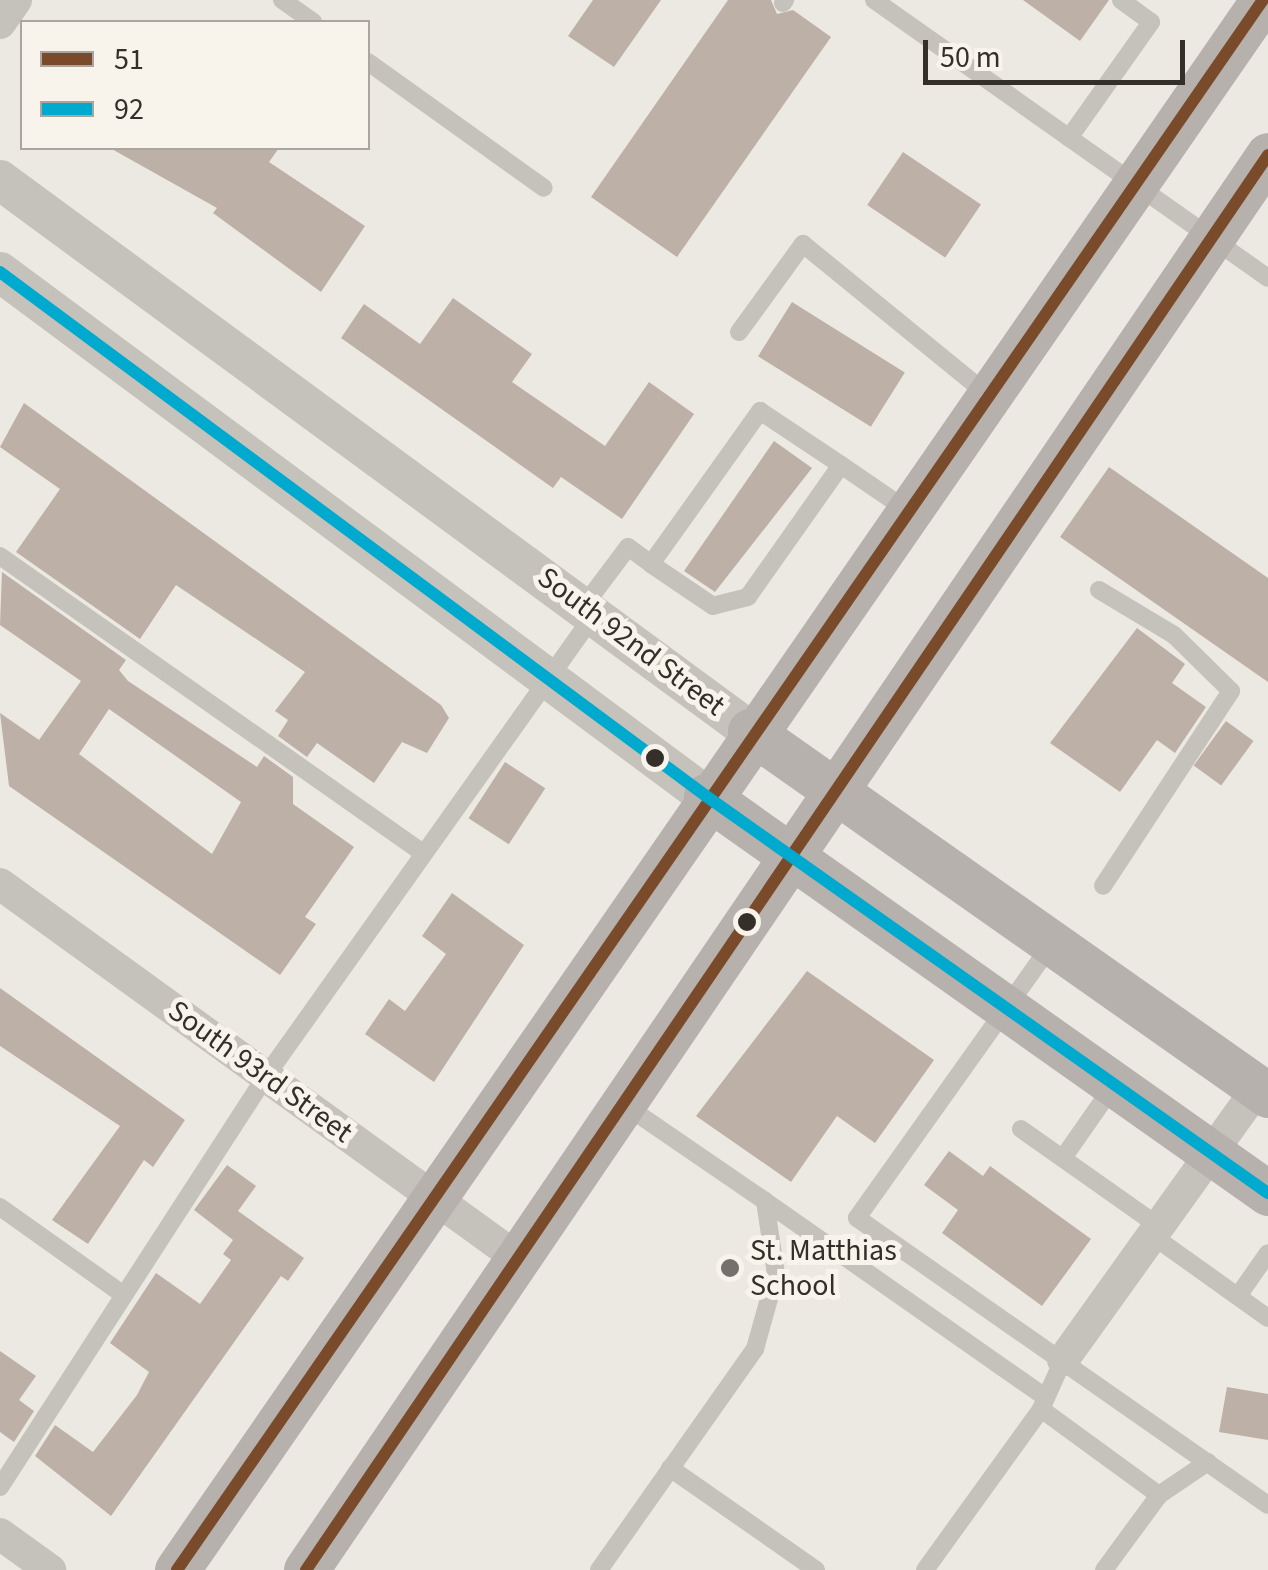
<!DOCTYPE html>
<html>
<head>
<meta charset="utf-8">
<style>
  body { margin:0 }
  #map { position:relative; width:1268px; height:1570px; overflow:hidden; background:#ece9e3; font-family:"Source Sans 3",sans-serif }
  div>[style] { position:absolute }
  .building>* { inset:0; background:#bdb0a6; transform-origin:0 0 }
  .service>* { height:18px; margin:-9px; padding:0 9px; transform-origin:9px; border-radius:9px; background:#c5c1bb }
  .minor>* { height:32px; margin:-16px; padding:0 16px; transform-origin:16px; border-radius:16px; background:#c5c1bb }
  .tertiary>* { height:40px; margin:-20px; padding:0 20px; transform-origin:20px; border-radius:20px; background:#c5c1bb }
  .secondary>* { height:45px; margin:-22.5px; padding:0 22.5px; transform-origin:22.5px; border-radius:22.5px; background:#b6b1ac }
  .bus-1>* { height:12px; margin:-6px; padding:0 6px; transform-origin:6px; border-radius:6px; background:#7a4b2a }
  .bus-2>* { height:12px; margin:-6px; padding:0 6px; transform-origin:6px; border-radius:6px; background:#00a9ce }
  .dots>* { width:28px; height:28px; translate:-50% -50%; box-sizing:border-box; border:5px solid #f8f3eb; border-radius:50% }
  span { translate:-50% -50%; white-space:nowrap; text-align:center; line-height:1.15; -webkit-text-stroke:10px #f8f3eb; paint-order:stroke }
  .street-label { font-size:30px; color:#352f2a }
  .poi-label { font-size:30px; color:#352f2a }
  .left { translate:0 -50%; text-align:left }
  .legend { position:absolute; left:20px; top:20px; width:350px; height:130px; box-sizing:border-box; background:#f8f3eb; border:2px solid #aaa59e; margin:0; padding:12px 18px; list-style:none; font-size:30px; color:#352f2a }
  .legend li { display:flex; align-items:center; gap:20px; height:50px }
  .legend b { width:50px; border:2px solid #aaa59e }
  .scale { position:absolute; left:923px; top:40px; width:262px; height:45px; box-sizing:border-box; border:5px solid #352f2a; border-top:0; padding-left:12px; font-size:30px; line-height:35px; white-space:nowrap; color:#352f2a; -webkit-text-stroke:8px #f8f3eb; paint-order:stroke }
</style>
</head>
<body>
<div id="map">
  <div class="building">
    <div style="clip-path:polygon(593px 0,661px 0,614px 67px,568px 36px)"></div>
    <div style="clip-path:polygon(728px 0,771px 0,777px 14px,793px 10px,831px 37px,677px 257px,591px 197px)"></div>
    <div style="clip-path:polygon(1023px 0,1109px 0,1080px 41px)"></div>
    <div style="clip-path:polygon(110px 148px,279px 148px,269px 162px,365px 226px,321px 292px,213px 213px,217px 208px)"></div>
    <div style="left:903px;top:152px;width:94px;height:64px;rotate:34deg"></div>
    <div style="clip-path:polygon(453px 298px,532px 354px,512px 382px,605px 446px,649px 382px,694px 414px,622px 519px,561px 477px,553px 488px,341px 338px,364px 304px,420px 344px)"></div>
    <div style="left:792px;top:302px;width:133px;height:64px;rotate:32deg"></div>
    <div style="clip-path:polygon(24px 403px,441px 705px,449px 718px,427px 753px,402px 742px,374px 783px,317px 743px,307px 757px,278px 736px,288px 720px,275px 711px,305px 672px,176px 585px,140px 639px,16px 552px,60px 489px,0 447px)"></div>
    <div style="clip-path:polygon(774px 441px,812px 468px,715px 592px,684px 571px)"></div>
    <div style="clip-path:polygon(1109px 467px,1268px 578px,1268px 682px,1060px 537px)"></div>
    <div style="clip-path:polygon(evenodd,2px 572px,126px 660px,119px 670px,128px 681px,257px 767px,264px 756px,293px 777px,293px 804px,354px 847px,305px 917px,316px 924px,280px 975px,9px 786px,0 713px,39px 740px,81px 681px,0 625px,2px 572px,109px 709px,241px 802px,212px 854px,79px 754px,109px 709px)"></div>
    <div style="clip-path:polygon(1137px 628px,1185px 664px,1172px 683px,1206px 707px,1175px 753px,1157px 740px,1120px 792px,1050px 743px)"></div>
    <div style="left:1226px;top:721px;width:34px;height:55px;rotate:36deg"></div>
    <div style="left:505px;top:762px;width:48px;height:67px;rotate:33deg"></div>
    <div style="clip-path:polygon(452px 893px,524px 945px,434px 1082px,365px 1034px,389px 999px,405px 1011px,446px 954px,422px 936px)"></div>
    <div style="clip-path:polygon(807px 971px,934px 1060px,875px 1143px,837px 1116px,791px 1182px,696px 1116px)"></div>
    <div style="clip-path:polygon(0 988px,185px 1120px,153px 1167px,144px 1160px,88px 1244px,52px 1220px,120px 1126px,0 1046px)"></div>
    <div style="clip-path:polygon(949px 1151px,983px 1176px,990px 1166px,1091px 1239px,1042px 1306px,942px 1233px,958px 1210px,924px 1185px)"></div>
    <div style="clip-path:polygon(227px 1165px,256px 1186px,238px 1211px,304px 1258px,288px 1281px,281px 1276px,111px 1516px,35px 1456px,55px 1425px,93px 1452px,137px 1395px,149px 1372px,110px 1343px,156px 1273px,200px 1304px,231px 1260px,223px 1254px,233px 1240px,194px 1210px)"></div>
    <div style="clip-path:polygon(0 1351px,36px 1376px,19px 1400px,34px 1411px,14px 1442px,0 1432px)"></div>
    <div style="clip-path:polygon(1227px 1387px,1268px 1394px,1268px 1440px,1219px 1432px)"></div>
  </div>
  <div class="service">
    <div style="left:282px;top:0;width:38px;rotate:35deg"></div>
    <div style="left:874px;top:0;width:482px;rotate:35.2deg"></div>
    <div style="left:783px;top:3px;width:4px;rotate:-56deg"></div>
    <div style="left:368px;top:62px;width:216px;rotate:35.6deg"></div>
    <div style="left:1069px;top:138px;width:142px;rotate:-54.7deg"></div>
    <div style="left:1151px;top:22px;width:37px;rotate:-144deg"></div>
    <div style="left:739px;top:332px;width:109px;rotate:-54deg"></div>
    <div style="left:803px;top:244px;width:237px;rotate:39.2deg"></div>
    <div style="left:841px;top:465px;width:161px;rotate:125.2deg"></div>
    <div style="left:748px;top:597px;width:36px;rotate:166deg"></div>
    <div style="left:713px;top:606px;width:75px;rotate:-145.9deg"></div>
    <div style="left:651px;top:564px;width:188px;rotate:-54.5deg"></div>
    <div style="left:760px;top:411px;width:97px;rotate:33.7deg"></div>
    <div style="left:841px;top:465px;width:80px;rotate:34.3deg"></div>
    <div style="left:0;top:556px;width:517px;rotate:35.07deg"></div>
    <div style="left:1099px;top:590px;width:87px;rotate:31deg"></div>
    <div style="left:1174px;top:635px;width:80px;rotate:44.5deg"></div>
    <div style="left:1231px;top:691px;width:233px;rotate:123.3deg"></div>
    <div style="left:583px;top:607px;width:75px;rotate:-53.1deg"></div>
    <div style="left:628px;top:547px;width:29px;rotate:36deg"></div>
    <div style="left:1051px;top:945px;width:335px;rotate:125.4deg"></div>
    <div style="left:857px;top:1218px;width:501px;rotate:34.93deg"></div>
    <div style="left:1021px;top:1129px;width:170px;rotate:35.2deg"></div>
    <div style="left:1063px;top:1158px;width:89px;rotate:-55.1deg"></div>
    <div style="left:765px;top:1201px;width:343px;rotate:35deg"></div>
    <div style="left:0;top:1207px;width:152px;rotate:35.4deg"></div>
    <div style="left:1153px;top:1236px;width:141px;rotate:35.5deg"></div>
    <div style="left:1238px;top:1296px;width:52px;rotate:-55.1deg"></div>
    <div style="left:1041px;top:1409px;width:146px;rotate:36.1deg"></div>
    <div style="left:670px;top:1468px;width:178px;rotate:34.9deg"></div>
    <div style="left:0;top:1487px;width:490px;rotate:-57.1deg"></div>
    <div style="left:266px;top:1076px;width:564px;rotate:-54.59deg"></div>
    <div style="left:599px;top:1570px;width:271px;rotate:-54.8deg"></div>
    <div style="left:755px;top:1349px;width:78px;rotate:-74.4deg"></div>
    <div style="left:776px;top:1274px;width:74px;rotate:-98.6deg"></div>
    <div style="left:765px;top:1201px;width:170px;rotate:-145.6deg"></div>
    <div style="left:925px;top:1570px;width:198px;rotate:-54.2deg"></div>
    <div style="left:1041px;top:1409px;width:54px;rotate:-65.8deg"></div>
    <div style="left:1104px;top:1570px;width:93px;rotate:-53.7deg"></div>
    <div style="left:1159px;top:1495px;width:59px;rotate:-34deg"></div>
  </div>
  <div class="minor">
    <div style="left:0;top:23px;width:28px;rotate:-55deg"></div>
    <div style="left:0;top:884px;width:642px;rotate:35.87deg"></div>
    <div style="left:1063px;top:1360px;width:335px;rotate:-54.4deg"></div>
    <div style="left:0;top:1534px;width:62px;rotate:35.8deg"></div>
  </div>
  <div class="tertiary">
    <div style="left:0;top:180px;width:931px;rotate:36.3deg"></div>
    <div style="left:0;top:272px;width:879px;rotate:36.58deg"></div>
  </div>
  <div class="secondary">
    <div style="left:750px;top:731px;width:633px;rotate:35.1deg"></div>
    <div style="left:706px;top:796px;width:688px;rotate:35.24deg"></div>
    <div style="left:177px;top:1570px;width:1909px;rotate:-55.33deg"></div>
    <div style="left:306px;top:1570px;width:1711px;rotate:-55.79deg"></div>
  </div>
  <div class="bus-1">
    <div style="left:177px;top:1570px;width:1909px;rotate:-55.33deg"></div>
    <div style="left:306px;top:1570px;width:1711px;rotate:-55.79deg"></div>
  </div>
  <div class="bus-2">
    <div style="left:0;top:272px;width:879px;rotate:36.58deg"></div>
    <div style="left:706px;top:796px;width:688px;rotate:35.24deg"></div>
  </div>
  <div class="dots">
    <div style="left:655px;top:758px;background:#352f2a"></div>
    <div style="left:747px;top:922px;background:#352f2a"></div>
    <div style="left:730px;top:1268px;background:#75706b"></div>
  </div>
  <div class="street-label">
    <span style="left:631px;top:642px;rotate:37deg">South 92nd Street</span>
    <span style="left:260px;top:1072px;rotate:36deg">South 93rd Street</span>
  </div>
  <div class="poi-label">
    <span class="left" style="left:750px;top:1268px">St. Matthias<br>School</span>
  </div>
  <ul class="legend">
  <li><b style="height:12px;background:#7a4b2a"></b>51</li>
  <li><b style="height:12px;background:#00a9ce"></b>92</li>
  </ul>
  <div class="scale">50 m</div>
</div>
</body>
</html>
